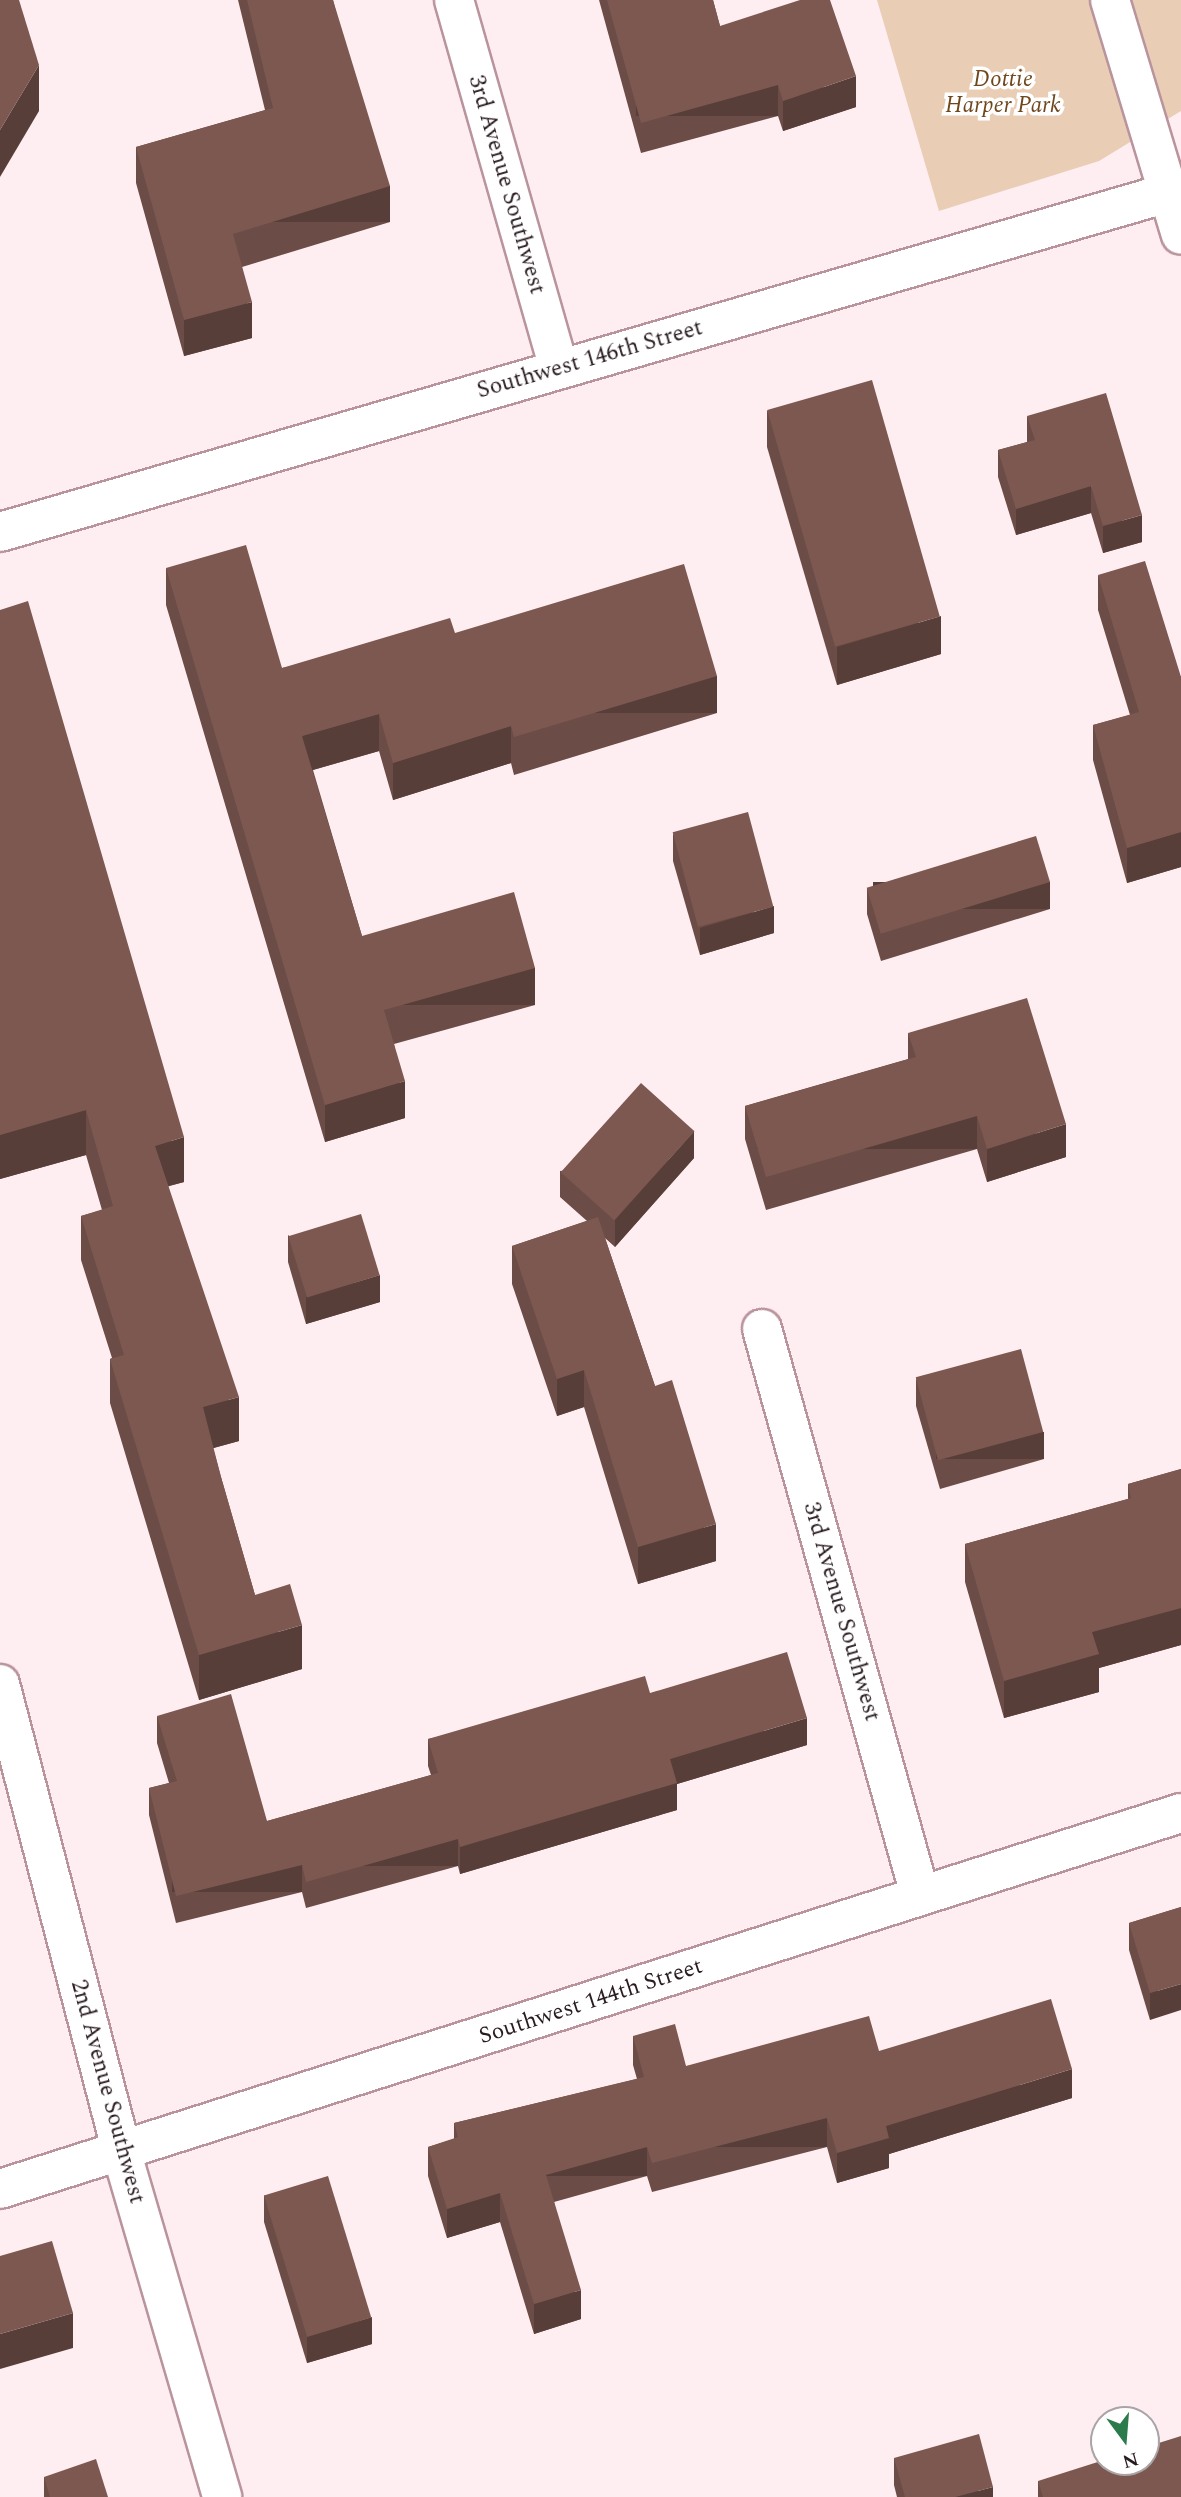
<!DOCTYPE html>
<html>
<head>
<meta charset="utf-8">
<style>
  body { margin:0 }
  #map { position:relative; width:1181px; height:2497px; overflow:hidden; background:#feedf1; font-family:Spectral,serif }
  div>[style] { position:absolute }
  .green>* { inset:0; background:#e9cdb5 }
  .roads { filter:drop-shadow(2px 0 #b9949d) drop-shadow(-2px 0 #b9949d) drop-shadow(0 2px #b9949d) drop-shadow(0 -2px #b9949d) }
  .minor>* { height:38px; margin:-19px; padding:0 19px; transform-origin:19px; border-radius:19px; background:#fff }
  .tertiary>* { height:38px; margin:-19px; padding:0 19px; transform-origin:19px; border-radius:19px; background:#fff }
  .wall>* { inset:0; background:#6c4c46 }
  .shaded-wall>* { inset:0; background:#583e39; transform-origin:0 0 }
  .building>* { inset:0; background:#7d5851; transform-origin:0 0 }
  span { translate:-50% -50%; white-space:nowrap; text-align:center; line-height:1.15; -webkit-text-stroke:7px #fff; paint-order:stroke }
  .park-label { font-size:23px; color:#70461c; font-style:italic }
  .street-label { font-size:23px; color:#291b1f }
  .north { position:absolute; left:1090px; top:2406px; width:70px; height:70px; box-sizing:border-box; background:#fff; border:2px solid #a9a4a5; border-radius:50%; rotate:164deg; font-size:19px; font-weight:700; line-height:28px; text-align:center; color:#291b1f }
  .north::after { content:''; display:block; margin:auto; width:24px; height:32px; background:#2b7b4c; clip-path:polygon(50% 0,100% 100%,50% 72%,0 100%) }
</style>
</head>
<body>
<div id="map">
  <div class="green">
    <div style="clip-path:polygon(877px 0,1181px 0,1181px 111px,1099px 161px,939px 211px)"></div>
  </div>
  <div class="roads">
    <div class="minor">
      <div style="left:454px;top:0;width:384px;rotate:74.1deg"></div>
      <div style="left:762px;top:1329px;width:588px;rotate:74.4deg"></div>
      <div style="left:0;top:1684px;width:486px;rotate:75.4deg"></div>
      <div style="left:122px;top:2154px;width:357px;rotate:73.7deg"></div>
      <div style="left:0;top:2189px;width:1239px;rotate:-17.66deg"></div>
    </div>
    <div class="tertiary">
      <div style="left:1110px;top:0;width:245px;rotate:73.2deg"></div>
      <div style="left:0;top:532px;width:1230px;rotate:-16.19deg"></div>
    </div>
  </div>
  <div class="wall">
    <div style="clip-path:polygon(238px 0,333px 0,390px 222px,242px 267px,252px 338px,184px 356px,136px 183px,136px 147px,265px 110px)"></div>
    <div style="clip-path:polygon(599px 0,713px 0,720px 26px,856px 107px,783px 131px,778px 116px,641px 153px)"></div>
    <div style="clip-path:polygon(767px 410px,941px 654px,837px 685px,767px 447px)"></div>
    <div style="clip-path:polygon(1027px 416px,1142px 542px,1103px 553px,1091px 513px,1016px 535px,998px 477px,998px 450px,1027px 442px)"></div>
    <div style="clip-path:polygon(166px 568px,282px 668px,455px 633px,717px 713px,514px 775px,511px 763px,393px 800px,379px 751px,313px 770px,362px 936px,535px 1005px,394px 1044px,405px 1118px,325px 1142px,166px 605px)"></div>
    <div style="clip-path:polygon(1098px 575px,1181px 677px,1181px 867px,1127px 883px,1093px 760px,1093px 725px,1130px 715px,1098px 610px)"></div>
    <div style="clip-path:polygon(0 610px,184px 1182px,168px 1186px,239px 1441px,213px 1448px,221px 1477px,255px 1595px,302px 1669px,199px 1700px,110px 1403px,110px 1359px,112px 1358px,81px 1260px,81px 1216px,102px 1210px,86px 1155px,0 1179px)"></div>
    <div style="clip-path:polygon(673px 834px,774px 933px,700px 955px,673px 861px)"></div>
    <div style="clip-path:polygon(867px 888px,1050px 909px,881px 961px,867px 914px)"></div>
    <div style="clip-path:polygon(908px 1033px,1066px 1157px,987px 1182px,977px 1149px,766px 1210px,745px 1139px,745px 1106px,908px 1059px)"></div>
    <div style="clip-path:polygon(694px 1158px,615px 1247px,605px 1238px,655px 1386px,716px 1561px,638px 1584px,584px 1407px,557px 1416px,512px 1284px,512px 1246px,587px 1221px,560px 1197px,560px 1171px)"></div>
    <div style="clip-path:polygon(288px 1235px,380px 1302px,306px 1324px,288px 1262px)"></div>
    <div style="clip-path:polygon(916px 1379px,1044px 1459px,940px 1489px,916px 1406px)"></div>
    <div style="clip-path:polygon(1181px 1469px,1181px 1645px,1099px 1668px,1099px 1692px,1004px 1718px,965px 1582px,965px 1544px,1128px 1499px,1128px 1484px)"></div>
    <div style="clip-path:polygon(650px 1693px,807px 1745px,677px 1784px,677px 1810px,460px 1874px,458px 1866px,306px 1908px,302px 1892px,176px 1923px,149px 1815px,149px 1788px,169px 1783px,157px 1743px,157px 1716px,267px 1821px,431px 1775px,428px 1766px,428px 1739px)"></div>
    <div style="clip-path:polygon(1181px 1907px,1150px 2020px,1129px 1950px,1129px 1923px)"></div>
    <div style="clip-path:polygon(633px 2036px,686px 2066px,879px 2051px,1072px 2098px,889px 2154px,889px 2168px,837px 2183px,827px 2147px,652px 2192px,647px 2176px,554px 2202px,581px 2319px,534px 2334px,500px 2222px,447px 2238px,428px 2176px,428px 2147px,454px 2139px,454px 2123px,637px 2079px,633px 2065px)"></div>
    <div style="clip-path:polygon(264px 2195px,372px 2344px,307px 2363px,264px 2222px)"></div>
    <div style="clip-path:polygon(894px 2458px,993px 2497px,897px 2497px,894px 2485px)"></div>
    <div style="clip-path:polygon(44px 2477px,108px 2497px,44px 2497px)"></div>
    <div style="clip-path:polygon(1038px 2481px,1181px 2497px,1038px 2497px)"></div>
  </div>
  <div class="shaded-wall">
    <div style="clip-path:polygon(39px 65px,39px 111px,0 177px,0 130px)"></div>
    <div style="clip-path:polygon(856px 76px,856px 107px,783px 131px,783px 101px)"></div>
    <div style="left:778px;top:85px;width:31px;height:142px;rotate:90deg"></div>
    <div style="left:390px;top:186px;width:36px;height:164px;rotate:90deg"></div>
    <div style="clip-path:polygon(252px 302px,252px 338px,184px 356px,184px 320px)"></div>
    <div style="clip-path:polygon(1091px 486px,1091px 513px,1016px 535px,1016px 509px)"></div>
    <div style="clip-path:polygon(1142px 515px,1142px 542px,1103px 553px,1103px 526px)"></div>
    <div style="clip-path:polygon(941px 616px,941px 654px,837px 685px,837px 647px)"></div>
    <div style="left:717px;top:676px;width:37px;height:212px;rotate:90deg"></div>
    <div style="clip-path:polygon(379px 714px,379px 751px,302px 773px,302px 736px)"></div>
    <div style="clip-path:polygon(511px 726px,511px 763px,393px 800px,393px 763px)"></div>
    <div style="clip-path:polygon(1181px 832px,1181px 867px,1127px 883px,1127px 848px)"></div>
    <div style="left:1050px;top:882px;width:27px;height:177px;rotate:90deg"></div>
    <div style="clip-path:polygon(774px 906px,774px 933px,700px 955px,700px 928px)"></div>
    <div style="left:535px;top:968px;width:37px;height:157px;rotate:90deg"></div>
    <div style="clip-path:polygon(405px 1081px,405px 1118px,325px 1142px,325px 1105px)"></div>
    <div style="clip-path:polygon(86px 1110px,86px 1155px,0 1179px,0 1135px)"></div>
    <div style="left:977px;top:1116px;width:33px;height:220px;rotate:90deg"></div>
    <div style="clip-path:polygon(1066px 1124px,1066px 1157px,987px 1182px,987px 1149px)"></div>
    <div style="clip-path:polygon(694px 1131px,694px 1158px,615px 1247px,615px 1220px)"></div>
    <div style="clip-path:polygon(184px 1137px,184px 1182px,155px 1190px,155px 1146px)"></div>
    <div style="clip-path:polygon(380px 1275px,380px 1302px,306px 1324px,306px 1297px)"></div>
    <div style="clip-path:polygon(584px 1370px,584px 1407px,557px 1416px,557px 1379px)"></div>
    <div style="clip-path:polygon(239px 1397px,239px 1441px,203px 1451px,203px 1407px)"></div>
    <div style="left:1044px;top:1432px;width:27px;height:108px;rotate:90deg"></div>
    <div style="clip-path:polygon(716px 1524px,716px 1561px,638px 1584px,638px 1547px)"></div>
    <div style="clip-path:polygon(1181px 1608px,1181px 1645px,1099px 1668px,1099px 1692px,1004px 1718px,1004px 1681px,1092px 1632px)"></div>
    <div style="clip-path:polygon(302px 1625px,302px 1669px,199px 1700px,199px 1655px)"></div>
    <div style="clip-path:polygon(807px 1718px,807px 1745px,677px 1784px,677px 1810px,460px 1874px,460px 1847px,670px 1759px)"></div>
    <div style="left:458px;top:1839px;width:27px;height:158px;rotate:90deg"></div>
    <div style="left:302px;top:1865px;width:27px;height:130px;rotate:90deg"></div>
    <div style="clip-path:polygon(1181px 1984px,1181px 2010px,1150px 2020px,1150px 1993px)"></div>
    <div style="clip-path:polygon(1072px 2069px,1072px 2098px,889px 2154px,889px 2168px,837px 2183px,837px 2153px,886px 2126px)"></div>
    <div style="left:827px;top:2118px;width:29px;height:181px;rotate:90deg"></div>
    <div style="left:647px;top:2147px;width:29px;height:105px;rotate:90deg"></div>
    <div style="clip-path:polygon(500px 2193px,500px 2222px,447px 2238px,447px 2209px)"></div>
    <div style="clip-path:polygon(581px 2290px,581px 2319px,534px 2334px,534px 2304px)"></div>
    <div style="clip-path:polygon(73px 2313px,73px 2348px,0 2369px,0 2334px)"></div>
    <div style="clip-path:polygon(372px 2317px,372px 2344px,307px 2363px,307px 2336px)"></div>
    <div style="clip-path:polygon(993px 2487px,993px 2497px,955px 2497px)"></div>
  </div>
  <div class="building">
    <div style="clip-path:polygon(0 0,19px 0,39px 65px,0 130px)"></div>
    <div style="clip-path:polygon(247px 0,333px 0,390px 186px,233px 234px,252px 302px,184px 320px,136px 147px,273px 108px)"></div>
    <div style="clip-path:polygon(607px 0,713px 0,720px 26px,800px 0,830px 0,856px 76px,783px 101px,778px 85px,641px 123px)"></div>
    <div style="left:872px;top:380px;width:246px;height:109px;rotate:74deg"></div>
    <div style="clip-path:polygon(1106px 393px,1142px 515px,1103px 526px,1091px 486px,1016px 509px,998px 450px,1035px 440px,1027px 416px)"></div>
    <div style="clip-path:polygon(246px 545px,282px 668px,450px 618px,455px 633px,684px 564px,717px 676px,514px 737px,511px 726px,393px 763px,379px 714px,302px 736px,362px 936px,514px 892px,535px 968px,384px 1010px,405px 1081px,325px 1105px,166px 568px)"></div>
    <div style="clip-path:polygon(1145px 561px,1181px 677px,1181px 832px,1127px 848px,1093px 725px,1139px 712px,1098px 575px)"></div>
    <div style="clip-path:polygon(28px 601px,184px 1137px,155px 1146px,239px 1397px,203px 1407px,221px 1477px,255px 1595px,290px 1584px,302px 1625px,199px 1655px,110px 1359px,124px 1355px,81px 1216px,113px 1206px,86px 1110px,0 1135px,0 610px)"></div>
    <div style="left:748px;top:812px;width:98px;height:78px;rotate:75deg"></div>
    <div style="left:1036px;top:836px;width:48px;height:177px;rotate:73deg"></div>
    <div style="clip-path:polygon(1027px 998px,1066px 1124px,987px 1149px,977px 1116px,766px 1177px,745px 1106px,916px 1057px,908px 1033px)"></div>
    <div style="left:641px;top:1083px;width:72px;height:120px;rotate:42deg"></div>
    <div style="left:361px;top:1214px;width:64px;height:76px;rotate:73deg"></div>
    <div style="clip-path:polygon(598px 1217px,655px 1386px,672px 1380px,716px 1524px,638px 1547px,584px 1370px,557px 1379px,512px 1246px)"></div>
    <div style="left:1021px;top:1349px;width:86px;height:109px;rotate:75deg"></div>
    <div style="clip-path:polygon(1181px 1469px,1181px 1608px,1092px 1632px,1099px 1654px,1004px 1681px,965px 1544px,1131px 1498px,1128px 1484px)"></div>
    <div style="clip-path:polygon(787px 1652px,807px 1718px,670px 1759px,677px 1783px,460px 1847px,458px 1839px,306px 1882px,302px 1865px,176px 1896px,149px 1788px,177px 1781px,157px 1716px,231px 1694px,267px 1821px,438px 1773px,428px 1739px,645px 1676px,650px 1693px)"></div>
    <div style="clip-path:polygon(1181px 1907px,1181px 1984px,1150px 1993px,1129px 1923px)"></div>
    <div style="clip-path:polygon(1051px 1999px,1072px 2069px,886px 2126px,889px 2138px,837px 2153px,827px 2118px,652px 2163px,647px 2147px,546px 2175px,581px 2290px,534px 2304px,500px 2193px,447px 2209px,428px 2147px,458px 2137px,454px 2123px,644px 2077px,633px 2036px,675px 2024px,686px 2066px,869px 2016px,879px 2051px)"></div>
    <div style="left:328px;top:2176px;width:148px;height:67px;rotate:73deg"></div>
    <div style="clip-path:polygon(52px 2241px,73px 2313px,0 2334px,0 2256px)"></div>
    <div style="clip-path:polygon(979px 2434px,993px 2487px,955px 2497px,905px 2497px,894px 2458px)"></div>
    <div style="clip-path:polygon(1181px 2436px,1181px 2497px,1043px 2497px,1038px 2481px,1104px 2460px,1104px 2462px,1146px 2462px,1146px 2447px)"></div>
    <div style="clip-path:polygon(96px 2459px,108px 2497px,50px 2497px,44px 2477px)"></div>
  </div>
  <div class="park-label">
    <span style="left:1003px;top:93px">Dottie<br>Harper Park</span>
  </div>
  <div class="street-label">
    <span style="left:506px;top:185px;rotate:74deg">3rd Avenue Southwest</span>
    <span style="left:590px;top:360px;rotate:-16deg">Southwest 146th Street</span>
    <span style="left:841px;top:1612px;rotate:74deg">3rd Avenue Southwest</span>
    <span style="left:591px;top:2002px;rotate:-18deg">Southwest 144th Street</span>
    <span style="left:107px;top:2092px;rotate:75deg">2nd Avenue Southwest</span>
  </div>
  <div class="north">N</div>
</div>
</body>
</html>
